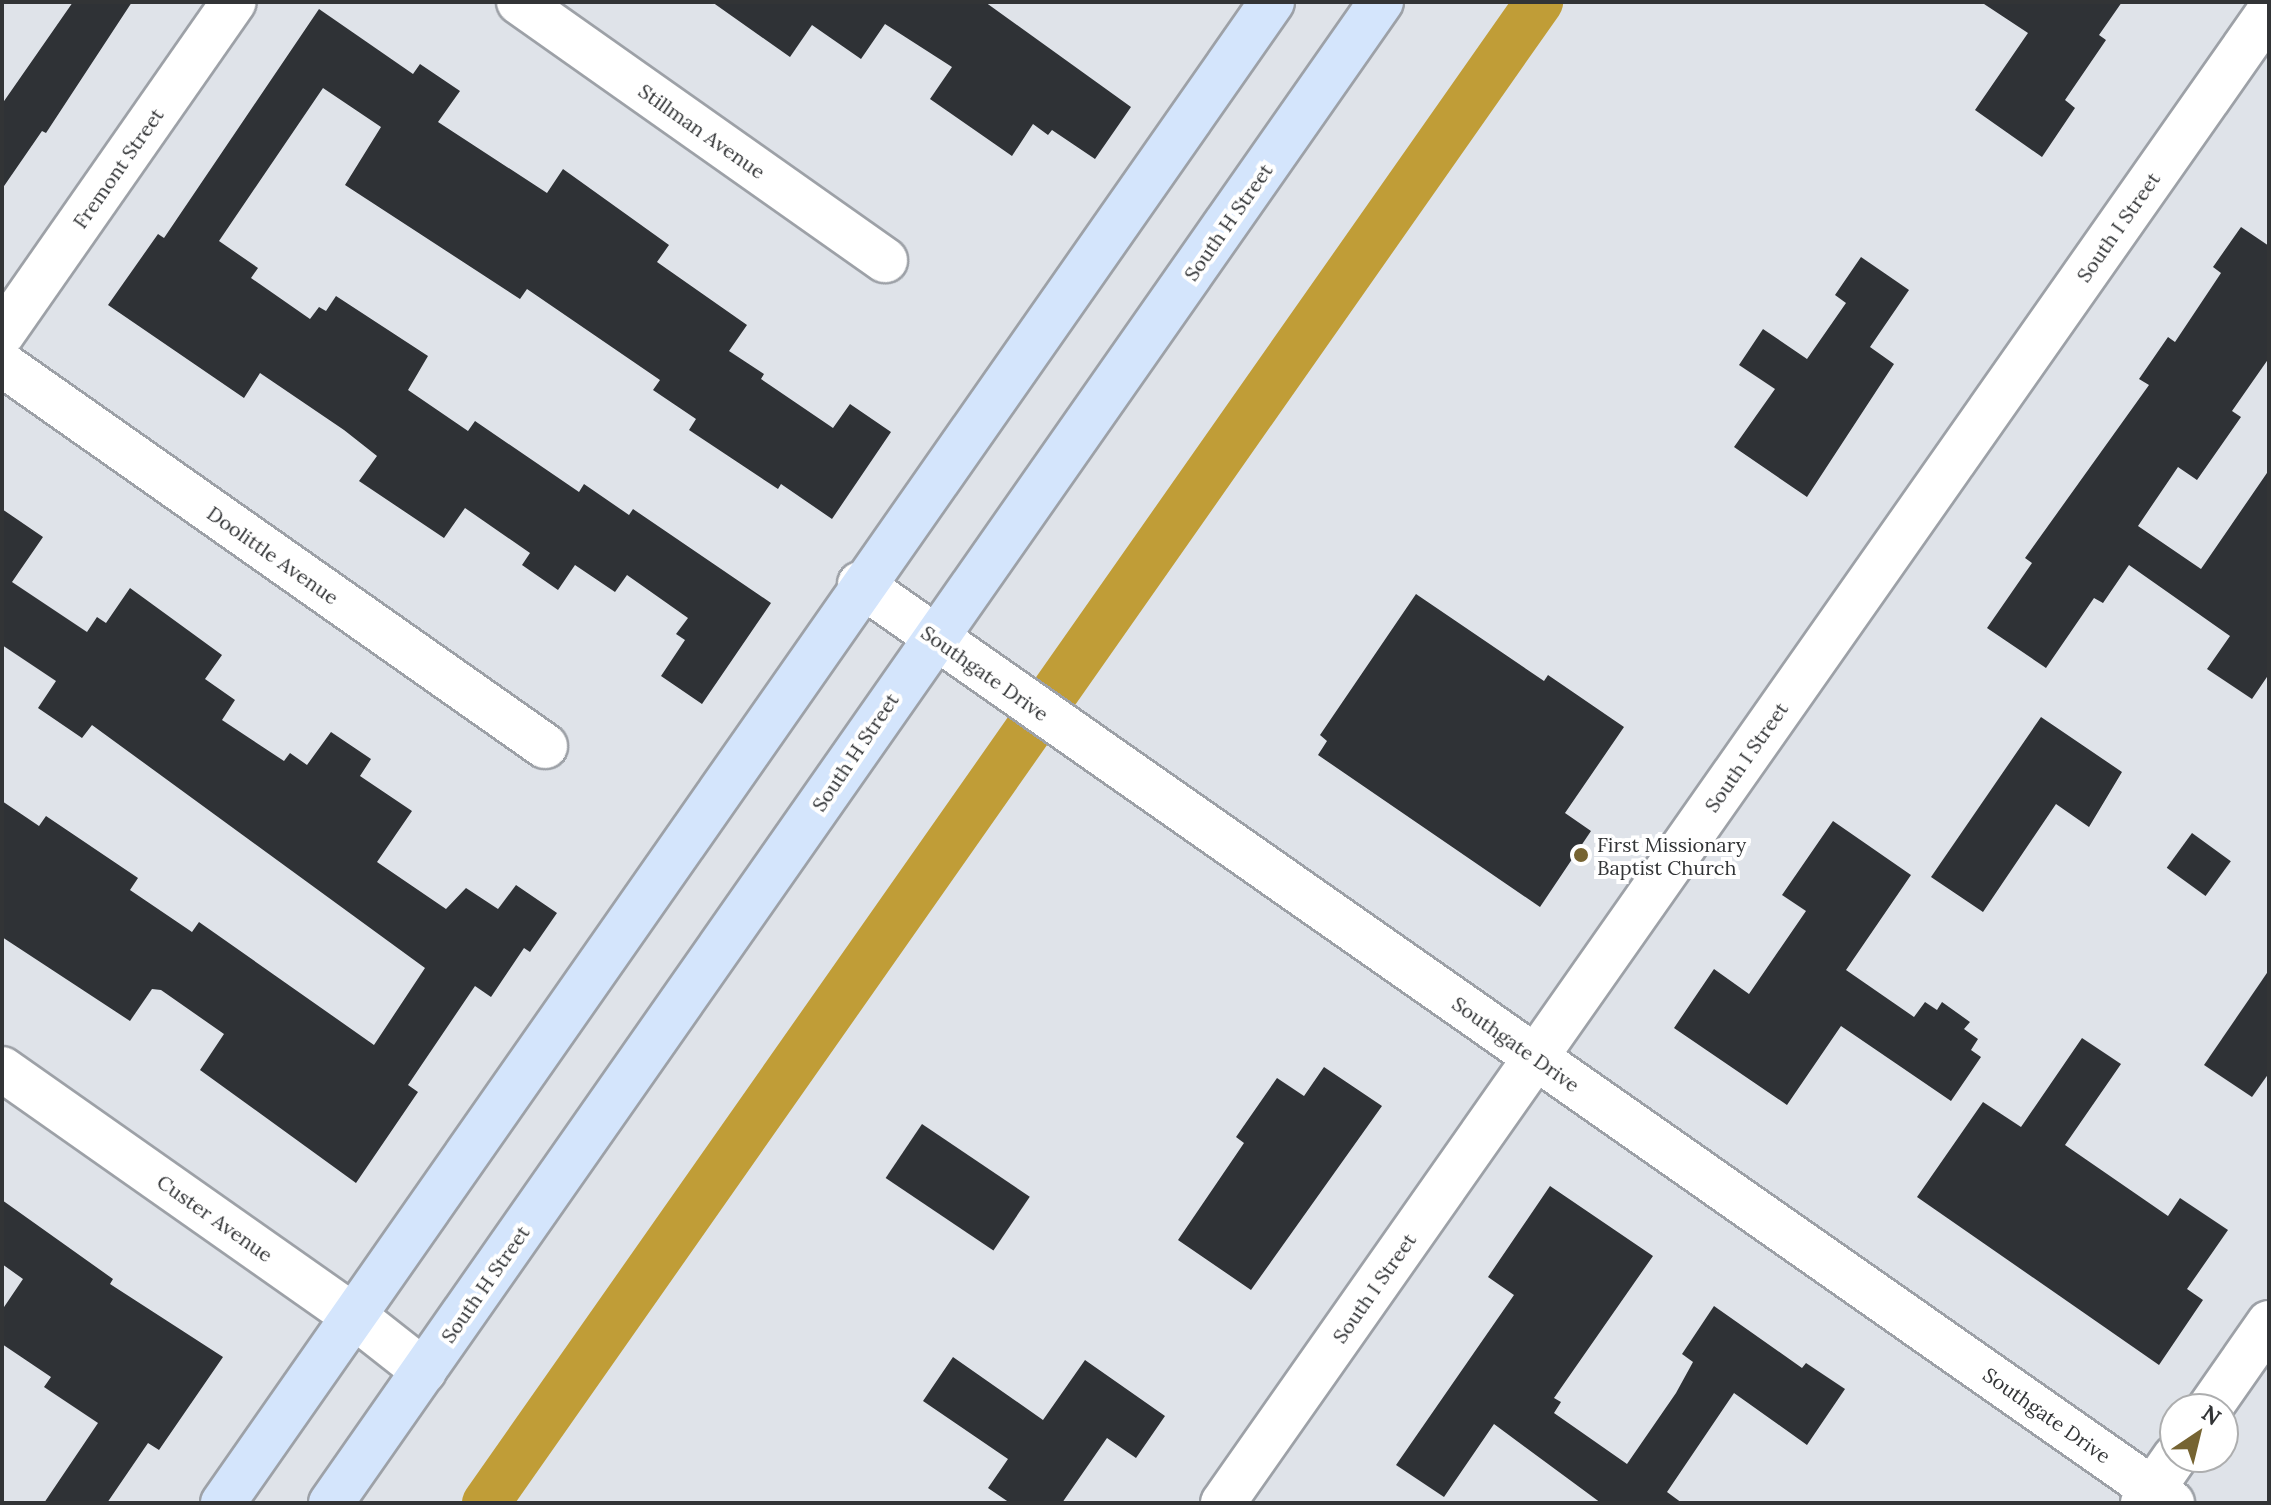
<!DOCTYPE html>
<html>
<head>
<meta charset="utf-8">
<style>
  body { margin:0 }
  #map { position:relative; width:2271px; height:1505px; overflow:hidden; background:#dfe3e9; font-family:Lora,serif }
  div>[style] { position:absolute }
  .canal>* { height:48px; margin:-24px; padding:0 24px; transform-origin:24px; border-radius:24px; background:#c09d37 }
  .building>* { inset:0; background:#2f3236; transform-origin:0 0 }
  .roads { filter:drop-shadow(2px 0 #9da1a7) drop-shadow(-2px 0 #9da1a7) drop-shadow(0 2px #9da1a7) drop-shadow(0 -2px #9da1a7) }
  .street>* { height:44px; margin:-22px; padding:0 22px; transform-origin:22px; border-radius:22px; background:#fff }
  .secondary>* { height:44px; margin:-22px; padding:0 22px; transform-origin:22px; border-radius:22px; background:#d4e5fc }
  .dots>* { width:22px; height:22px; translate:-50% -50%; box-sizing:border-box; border:4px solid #fff; border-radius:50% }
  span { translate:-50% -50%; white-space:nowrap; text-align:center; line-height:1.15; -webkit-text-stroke:8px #fff; paint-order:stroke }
  .street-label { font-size:20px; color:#323436 }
  .poi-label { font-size:20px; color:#323436 }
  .left { translate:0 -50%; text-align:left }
  .frame { position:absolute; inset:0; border:4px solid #323436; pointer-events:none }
  .north { position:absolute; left:2159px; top:1393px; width:80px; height:80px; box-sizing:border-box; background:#fff; border:2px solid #adaeaf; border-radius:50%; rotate:35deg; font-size:22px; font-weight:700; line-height:32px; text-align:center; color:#323436 }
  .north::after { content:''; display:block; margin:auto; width:28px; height:36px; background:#766432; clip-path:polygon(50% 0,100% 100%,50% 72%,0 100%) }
</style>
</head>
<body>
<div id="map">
  <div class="canal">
    <div style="left:486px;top:1503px;width:1834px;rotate:-54.95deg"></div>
  </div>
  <div class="building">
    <div style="clip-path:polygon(73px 2px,132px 2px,46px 133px,42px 131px,2px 189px,2px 104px)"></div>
    <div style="clip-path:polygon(712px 2px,985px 2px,1131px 107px,1095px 159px,1052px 130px,1048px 135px,1033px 124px,1012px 156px,930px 99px,952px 67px,885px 24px,861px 59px,812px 25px,790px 57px)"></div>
    <div style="clip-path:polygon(1981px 2px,2122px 2px,2099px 35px,2106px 40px,2065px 100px,2075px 108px,2042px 157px,1975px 110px,2028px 33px)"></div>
    <div style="clip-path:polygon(319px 9px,413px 74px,420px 64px,460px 91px,438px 122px,547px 193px,563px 169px,669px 245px,657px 262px,747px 325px,729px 351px,764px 374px,761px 379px,833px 428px,850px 404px,891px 432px,832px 519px,781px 484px,778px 489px,689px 430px,696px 419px,653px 390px,660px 380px,527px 289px,520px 299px,345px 185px,381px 127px,323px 88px,219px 241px,258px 268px,251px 278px,310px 319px,319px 307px,326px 311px,336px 296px,428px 356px,408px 390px,468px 431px,475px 421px,579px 492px,584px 484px,629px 515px,633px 509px,771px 603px,702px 704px,661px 676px,685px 640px,676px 634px,688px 618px,627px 575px,615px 592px,575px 565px,558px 590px,522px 565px,530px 553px,465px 508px,444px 538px,359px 481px,377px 456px,344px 430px,260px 373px,244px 398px,108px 305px,158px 234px,164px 238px)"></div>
    <div style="clip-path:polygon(2241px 227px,2269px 246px,2269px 358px,2232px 411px,2241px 417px,2197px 480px,2178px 467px,2138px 526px,2201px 569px,2269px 470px,2269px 674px,2252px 699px,2207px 669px,2230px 636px,2129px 565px,2103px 603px,2094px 598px,2046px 668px,1987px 628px,2032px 563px,2025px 558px,2149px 385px,2139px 379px,2168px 337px,2175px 342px,2221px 273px,2213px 267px)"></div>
    <div style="clip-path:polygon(1861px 257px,1909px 290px,1870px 347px,1894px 364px,1807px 497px,1734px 447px,1775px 389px,1739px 365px,1763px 329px,1807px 359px,1846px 303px,1835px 295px)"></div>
    <div style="clip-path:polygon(2px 509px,43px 537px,12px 582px,87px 632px,97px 617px,106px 623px,130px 588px,222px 655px,205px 679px,235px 700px,222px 720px,284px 761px,290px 753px,307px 765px,331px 732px,371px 759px,360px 776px,412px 811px,377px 862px,446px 909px,466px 888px,498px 909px,516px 885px,557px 913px,530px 952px,524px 948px,491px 997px,475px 986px,408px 1085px,418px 1092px,356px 1183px,200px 1070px,224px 1034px,161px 990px,152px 989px,130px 1021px,2px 937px,2px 801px,39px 826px,46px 816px,138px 878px,130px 890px,192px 932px,199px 922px,374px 1045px,425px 968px,92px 725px,82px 738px,38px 708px,56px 681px,2px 645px)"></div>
    <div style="clip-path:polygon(1416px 594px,1544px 681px,1548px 675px,1624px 727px,1565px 813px,1591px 831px,1540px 907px,1318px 755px,1327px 741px,1320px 735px)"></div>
    <div style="clip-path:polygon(2041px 717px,2122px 772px,2089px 827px,2056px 804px,1983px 912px,1931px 877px)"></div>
    <div style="clip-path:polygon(1833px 821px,1911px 875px,1846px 970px,1914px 1017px,1925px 1002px,1937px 1010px,1942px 1002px,1970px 1022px,1964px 1029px,1978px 1039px,1971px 1050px,1981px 1057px,1951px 1101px,1841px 1026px,1787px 1105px,1674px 1028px,1714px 969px,1749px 994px,1806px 911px,1782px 895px)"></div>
    <div style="left:2192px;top:833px;width:48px;height:43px;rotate:36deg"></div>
    <div style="clip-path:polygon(2269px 970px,2269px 1073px,2252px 1097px,2204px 1065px)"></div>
    <div style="clip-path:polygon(2082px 1038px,2121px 1064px,2065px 1145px,2168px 1216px,2180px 1198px,2228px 1230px,2187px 1289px,2203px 1300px,2159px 1365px,1917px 1197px,1983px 1102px,2021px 1127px)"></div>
    <div style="clip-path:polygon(1324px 1067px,1382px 1106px,1251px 1290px,1178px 1240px,1244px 1143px,1236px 1137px,1277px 1078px,1304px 1096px)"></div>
    <div style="left:922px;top:1124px;width:130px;height:65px;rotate:34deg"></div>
    <div style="clip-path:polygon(1550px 1186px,1653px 1256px,1554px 1398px,1561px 1402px,1554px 1413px,1627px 1464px,1676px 1393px,1693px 1362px,1682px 1354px,1714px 1306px,1802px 1368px,1806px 1363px,1845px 1389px,1807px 1445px,1734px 1393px,1667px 1492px,1682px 1503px,1601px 1503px,1494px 1424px,1444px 1497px,1396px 1465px,1514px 1295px,1488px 1277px)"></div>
    <div style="clip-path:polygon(2px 1200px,113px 1279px,110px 1284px,223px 1357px,159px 1450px,148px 1443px,107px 1503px,44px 1503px,98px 1423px,44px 1387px,51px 1377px,2px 1344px,2px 1310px,23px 1279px,2px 1264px)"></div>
    <div style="clip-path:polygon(953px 1357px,1043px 1420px,1085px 1360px,1165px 1416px,1136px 1458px,1107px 1438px,1062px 1503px,1010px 1503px,988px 1488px,1008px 1459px,923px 1401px)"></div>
  </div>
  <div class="roads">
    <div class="street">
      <div style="left:519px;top:2px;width:448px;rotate:35.2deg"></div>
      <div style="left:2px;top:334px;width:405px;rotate:-55.1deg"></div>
      <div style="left:2px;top:364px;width:664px;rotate:35.13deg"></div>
      <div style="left:860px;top:584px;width:1602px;rotate:35.01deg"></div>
      <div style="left:2px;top:1069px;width:430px;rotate:35.1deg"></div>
      <div style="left:354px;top:1316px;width:89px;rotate:38.2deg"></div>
      <div style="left:2209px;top:1409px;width:105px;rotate:-55.1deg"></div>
      <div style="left:1223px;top:1503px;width:1821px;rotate:-54.95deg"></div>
      <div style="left:2143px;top:1503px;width:56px;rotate:-55.2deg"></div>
    </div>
    <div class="secondary">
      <div style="left:223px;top:1503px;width:1831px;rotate:-55.05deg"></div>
      <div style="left:331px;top:1503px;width:1832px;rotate:-55.03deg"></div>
    </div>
  </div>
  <div class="dots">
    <div style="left:1581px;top:855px;background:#766432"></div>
  </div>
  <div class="street-label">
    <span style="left:702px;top:131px;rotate:35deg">Stillman Avenue</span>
    <span style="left:118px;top:168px;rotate:-55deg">Fremont Street</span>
    <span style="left:1228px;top:222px;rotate:-55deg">South H Street</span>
    <span style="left:2118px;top:227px;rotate:-55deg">South I Street</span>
    <span style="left:273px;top:555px;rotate:35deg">Doolittle Avenue</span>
    <span style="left:985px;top:673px;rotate:35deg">Southgate Drive</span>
    <span style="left:855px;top:752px;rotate:-56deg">South H Street</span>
    <span style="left:1746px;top:757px;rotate:-55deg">South I Street</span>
    <span style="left:1516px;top:1044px;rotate:35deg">Southgate Drive</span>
    <span style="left:215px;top:1218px;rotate:35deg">Custer Avenue</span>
    <span style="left:485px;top:1284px;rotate:-55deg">South H Street</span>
    <span style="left:1374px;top:1288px;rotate:-55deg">South I Street</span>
    <span style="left:2047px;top:1415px;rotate:35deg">Southgate Drive</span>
  </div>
  <div class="poi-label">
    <span class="left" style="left:1597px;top:856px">First Missionary<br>Baptist Church</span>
  </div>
  <div class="frame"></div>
  <div class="north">N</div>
</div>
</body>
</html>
